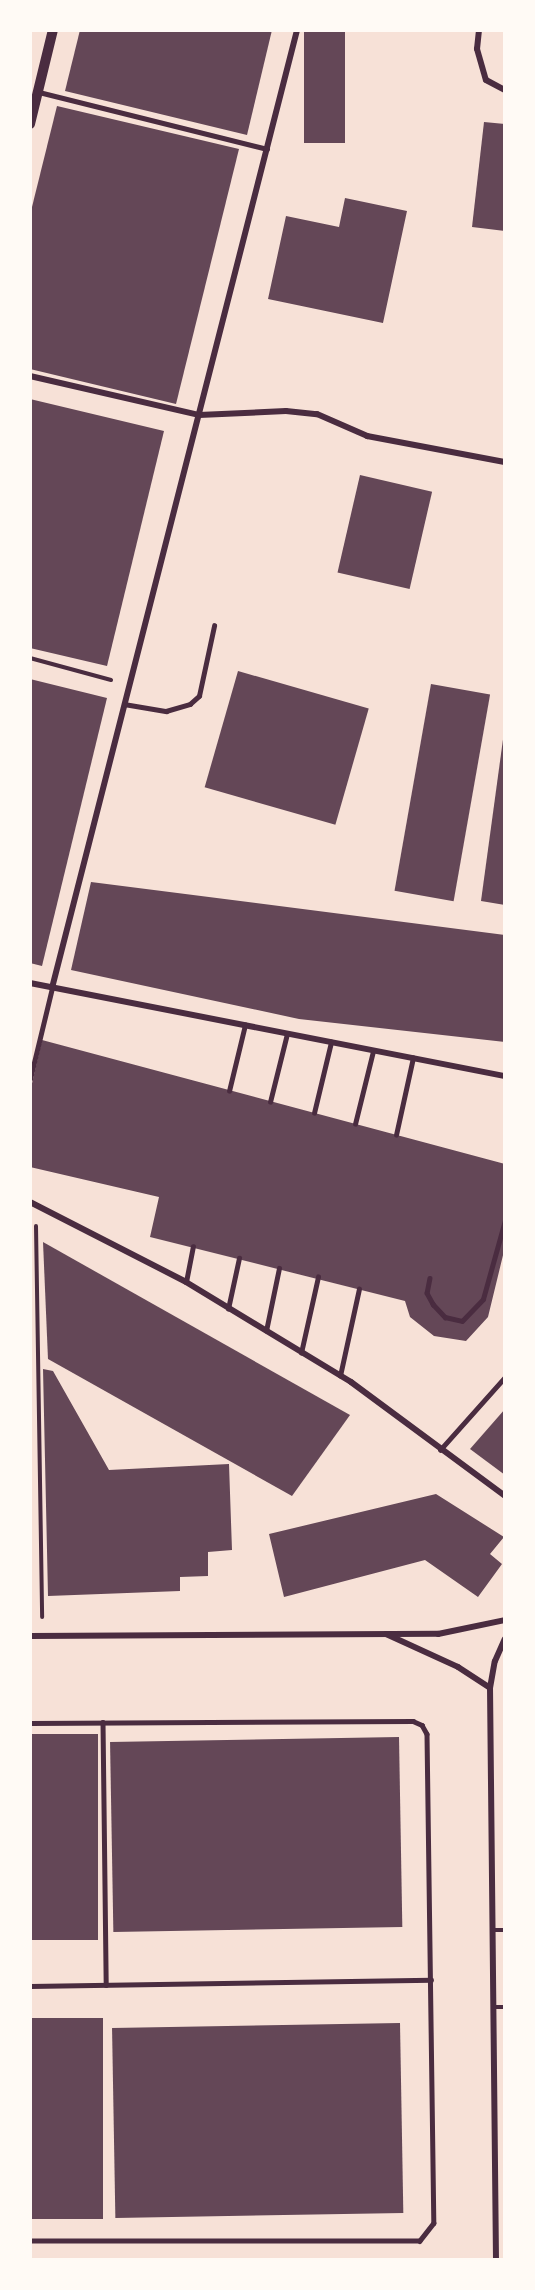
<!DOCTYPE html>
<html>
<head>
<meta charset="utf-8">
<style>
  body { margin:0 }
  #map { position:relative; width:535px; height:2290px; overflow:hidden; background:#f7e1d7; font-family:"Exo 2",sans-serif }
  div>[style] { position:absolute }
  .building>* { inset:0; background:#644757; transform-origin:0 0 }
  .path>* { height:4px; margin:-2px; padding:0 2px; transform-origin:2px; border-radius:2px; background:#4a2c40 }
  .service>* { height:4.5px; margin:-2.25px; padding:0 2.25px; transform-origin:2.25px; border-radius:2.25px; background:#4a2c40 }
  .minor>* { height:6px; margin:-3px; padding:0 3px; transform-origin:3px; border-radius:3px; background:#4a2c40 }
  .tertiary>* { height:10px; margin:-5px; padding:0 5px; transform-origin:5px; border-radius:5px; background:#4a2c40 }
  span { translate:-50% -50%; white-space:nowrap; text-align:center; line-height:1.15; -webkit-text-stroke:4.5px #fffaf5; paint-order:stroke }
  .frame { position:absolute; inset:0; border:32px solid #fffaf5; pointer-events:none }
</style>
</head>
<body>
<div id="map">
  <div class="building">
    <div style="clip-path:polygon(80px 30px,272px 30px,247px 135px,65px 91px)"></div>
    <div style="left:304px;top:30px;width:41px;height:113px"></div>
    <div style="clip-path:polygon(57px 106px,239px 149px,176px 404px,30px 369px,30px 215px)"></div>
    <div style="clip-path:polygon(484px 122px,505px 124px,505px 231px,472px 227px)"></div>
    <div style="clip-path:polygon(345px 198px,407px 211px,383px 323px,268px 299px,286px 216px,339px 227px)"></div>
    <div style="clip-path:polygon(30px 399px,164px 431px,107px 666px,30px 648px)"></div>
    <div style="left:360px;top:475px;width:74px;height:100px;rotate:13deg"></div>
    <div style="left:238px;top:671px;width:136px;height:121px;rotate:16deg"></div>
    <div style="clip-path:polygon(30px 679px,107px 698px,42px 966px,30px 963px)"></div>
    <div style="left:431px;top:684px;width:60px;height:210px;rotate:10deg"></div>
    <div style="clip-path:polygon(504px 732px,505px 732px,505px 905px,481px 901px)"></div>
    <div style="clip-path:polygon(91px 882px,505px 935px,505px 1042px,299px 1019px,71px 970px)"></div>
    <div style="clip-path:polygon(42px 1040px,505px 1164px,505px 1247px,488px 1317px,466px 1341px,434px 1336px,410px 1317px,405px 1301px,150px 1237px,159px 1197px,30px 1167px,30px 1092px)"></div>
    <div style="clip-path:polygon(43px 1242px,350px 1415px,292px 1496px,48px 1359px)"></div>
    <div style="clip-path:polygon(43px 1369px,53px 1371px,109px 1470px,229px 1464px,232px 1550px,208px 1552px,208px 1576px,180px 1577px,180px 1591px,48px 1596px)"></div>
    <div style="clip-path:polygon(505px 1409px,505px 1475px,470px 1449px)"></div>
    <div style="clip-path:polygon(436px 1494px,504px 1537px,490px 1554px,502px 1564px,478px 1597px,425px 1560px,284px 1597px,269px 1534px)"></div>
    <div style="left:98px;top:1734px;width:206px;height:68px;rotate:90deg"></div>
    <div style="left:399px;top:1737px;width:190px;height:289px;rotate:89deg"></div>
    <div style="left:30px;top:2018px;width:73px;height:201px"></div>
    <div style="left:400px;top:2023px;width:190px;height:288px;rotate:89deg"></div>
  </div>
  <div class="path">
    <div style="left:30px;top:658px;width:84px;rotate:15.2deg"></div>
    <div style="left:36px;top:1226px;width:391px;rotate:89.1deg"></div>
  </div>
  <div class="service">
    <div style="left:39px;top:92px;width:235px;rotate:14deg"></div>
    <div style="left:124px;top:704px;width:43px;rotate:9.5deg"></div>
    <div style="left:166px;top:711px;width:25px;rotate:-16deg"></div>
    <div style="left:190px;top:704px;width:12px;rotate:-42deg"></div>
    <div style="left:199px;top:696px;width:72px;rotate:-77.9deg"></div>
    <div style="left:30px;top:1079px;width:94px;rotate:-76.4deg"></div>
    <div style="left:229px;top:1091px;width:68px;rotate:-76.4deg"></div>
    <div style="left:270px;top:1102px;width:70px;rotate:-76deg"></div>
    <div style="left:314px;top:1113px;width:73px;rotate:-76.5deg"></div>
    <div style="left:355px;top:1124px;width:75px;rotate:-76.1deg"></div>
    <div style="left:396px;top:1135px;width:79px;rotate:-77.6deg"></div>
    <div style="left:430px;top:1278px;width:15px;rotate:101deg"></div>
    <div style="left:427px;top:1293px;width:13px;rotate:61deg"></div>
    <div style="left:433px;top:1304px;width:18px;rotate:47deg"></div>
    <div style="left:445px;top:1317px;width:17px;rotate:13deg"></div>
    <div style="left:462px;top:1321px;width:30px;rotate:-46deg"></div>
    <div style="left:483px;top:1299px;width:82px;rotate:-74.4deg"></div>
    <div style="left:186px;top:1282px;width:36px;rotate:-79deg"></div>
    <div style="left:228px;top:1309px;width:52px;rotate:-77.8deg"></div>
    <div style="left:266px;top:1331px;width:64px;rotate:-78.3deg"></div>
    <div style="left:301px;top:1353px;width:78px;rotate:-77.4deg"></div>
    <div style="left:340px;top:1376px;width:89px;rotate:-77.7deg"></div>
    <div style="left:440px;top:1450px;width:98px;rotate:-48.3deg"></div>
    <div style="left:103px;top:1722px;width:263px;rotate:89.3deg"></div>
    <div style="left:30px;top:1723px;width:383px;rotate:-0.3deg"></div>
    <div style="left:413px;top:1721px;width:10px;rotate:24deg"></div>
    <div style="left:422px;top:1725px;width:10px;rotate:61deg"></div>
    <div style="left:427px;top:1734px;width:489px;rotate:89.2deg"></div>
    <div style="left:434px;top:2223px;width:23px;rotate:128deg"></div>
    <div style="left:420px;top:2241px;width:390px;rotate:180deg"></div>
    <div style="left:493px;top:1930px;width:12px"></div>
    <div style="left:30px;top:1986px;width:401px;rotate:-0.9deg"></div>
    <div style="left:494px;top:2007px;width:11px"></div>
  </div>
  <div class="minor">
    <div style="left:479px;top:30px;width:19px;rotate:96deg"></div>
    <div style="left:477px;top:49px;width:32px;rotate:74deg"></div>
    <div style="left:486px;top:80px;width:21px;rotate:28deg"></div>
    <div style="left:30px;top:376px;width:173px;rotate:13deg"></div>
    <div style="left:199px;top:415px;width:87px;rotate:-2.6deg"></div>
    <div style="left:286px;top:411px;width:31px;rotate:6deg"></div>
    <div style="left:317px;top:414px;width:55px;rotate:23.7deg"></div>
    <div style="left:367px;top:436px;width:140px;rotate:10.7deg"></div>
    <div style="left:30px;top:983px;width:484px;rotate:11.1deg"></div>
    <div style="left:52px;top:988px;width:989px;rotate:-75.65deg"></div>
    <div style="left:30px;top:1202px;width:175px;rotate:27.1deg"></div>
    <div style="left:186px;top:1282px;width:193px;rotate:31.2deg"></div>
    <div style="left:351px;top:1382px;width:192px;rotate:36.5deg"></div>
    <div style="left:386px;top:1634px;width:79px;rotate:24.6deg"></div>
    <div style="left:458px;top:1667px;width:38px;rotate:33deg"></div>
    <div style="left:30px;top:1636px;width:408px;rotate:-0.3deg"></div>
    <div style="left:438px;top:1634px;width:68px;rotate:-11.8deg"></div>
    <div style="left:496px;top:2260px;width:572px;rotate:-90.6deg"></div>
    <div style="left:490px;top:1688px;width:27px;rotate:-80deg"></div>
    <div style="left:495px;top:1661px;width:24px;rotate:-66deg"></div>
  </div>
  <div class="tertiary">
    <div style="left:30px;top:124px;width:97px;rotate:-76.3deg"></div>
  </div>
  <div class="frame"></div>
</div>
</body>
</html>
